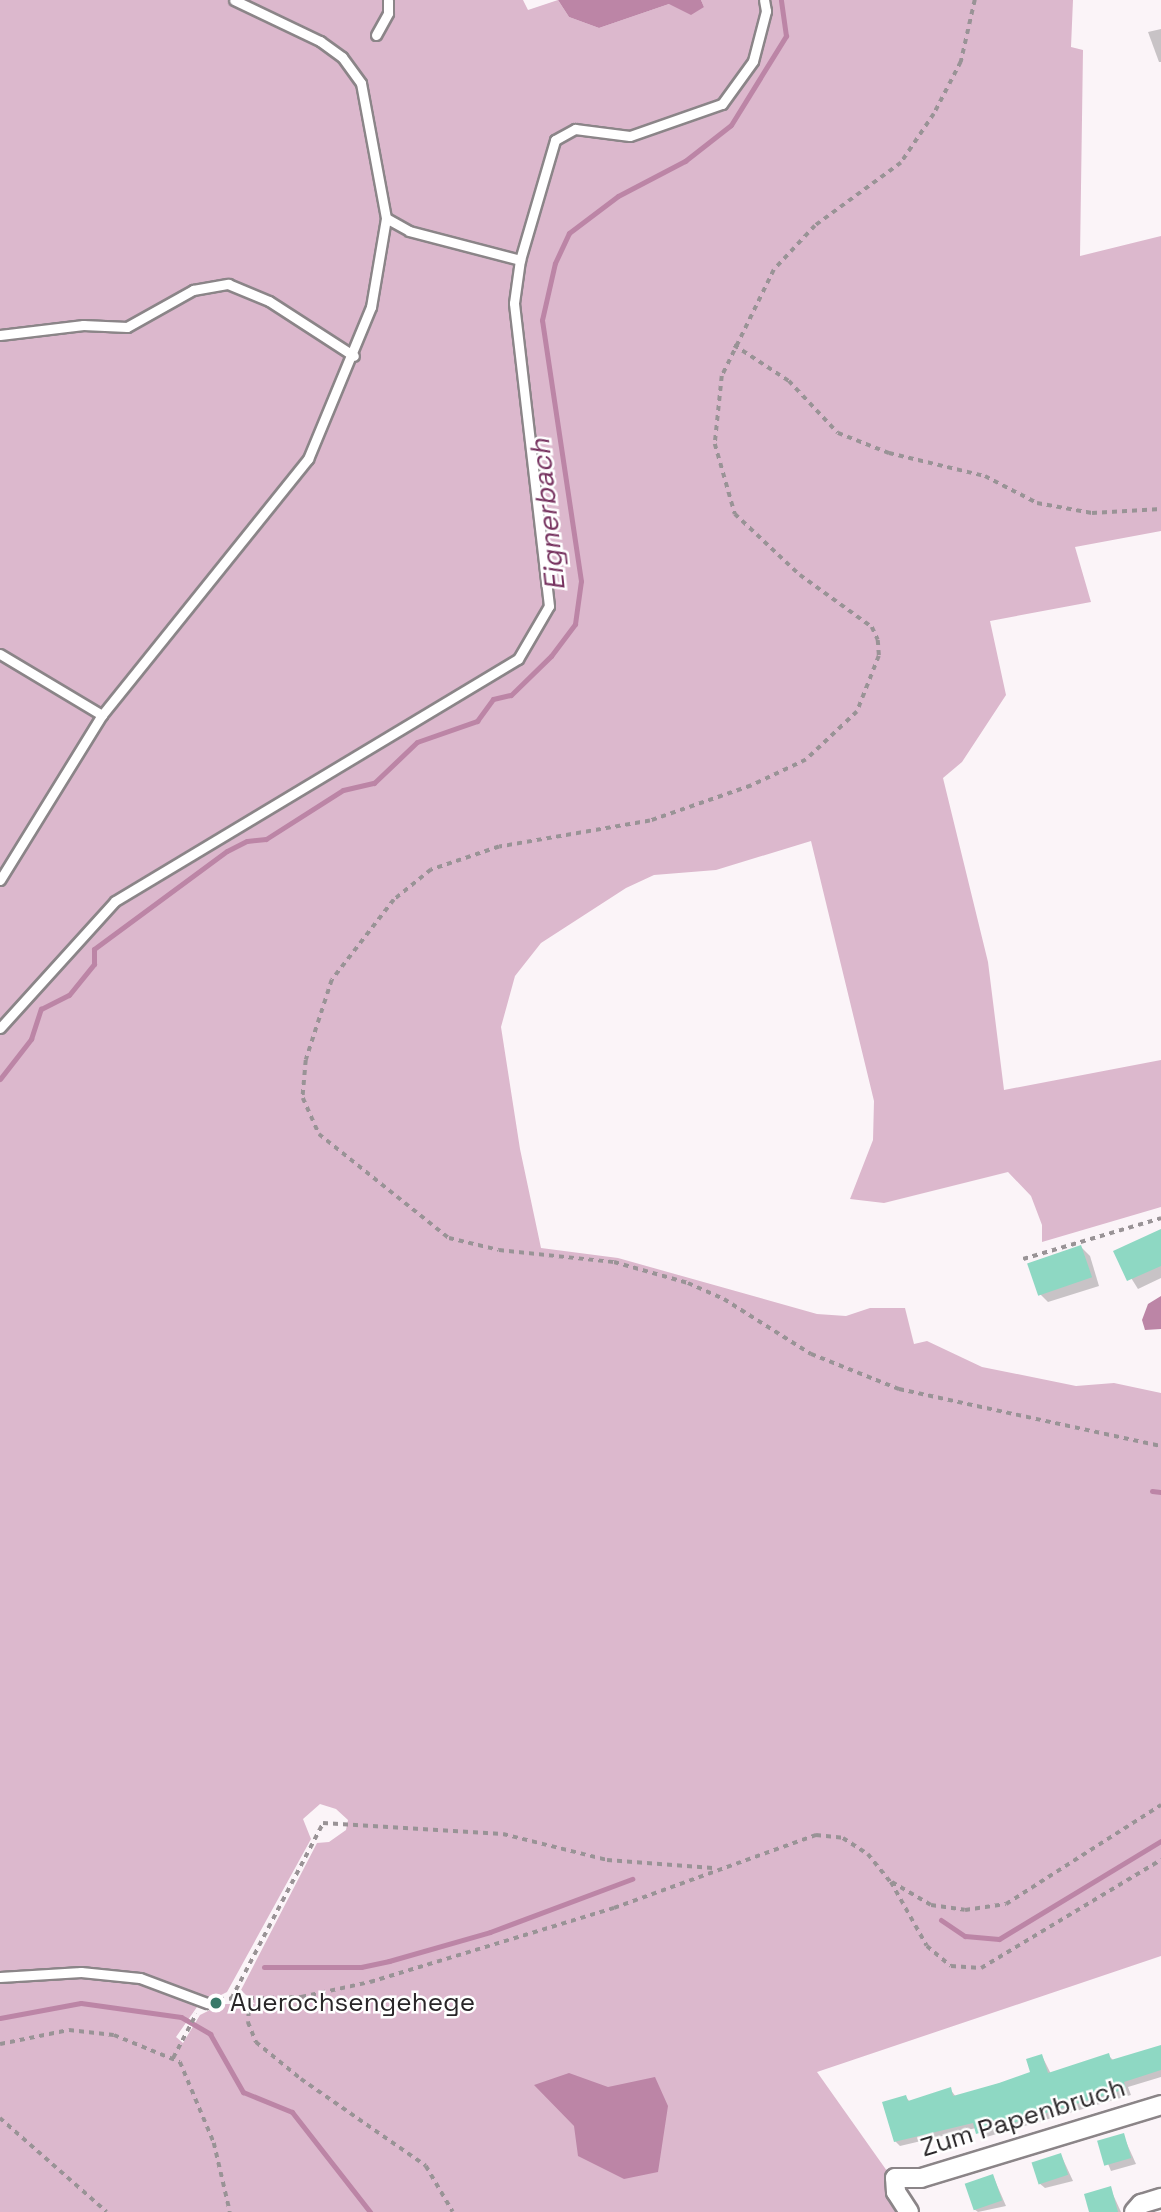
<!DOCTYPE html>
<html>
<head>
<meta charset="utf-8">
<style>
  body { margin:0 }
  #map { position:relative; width:1161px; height:2212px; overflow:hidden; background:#fbf4f8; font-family:"Space Grotesk",sans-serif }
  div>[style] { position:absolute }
  .green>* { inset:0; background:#dcb8cd }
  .water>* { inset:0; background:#bc85a6 }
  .shadow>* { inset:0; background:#0003 }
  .stream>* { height:5px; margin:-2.5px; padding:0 2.5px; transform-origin:2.5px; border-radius:2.5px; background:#bc85a6 }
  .building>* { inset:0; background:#8ed8c3; transform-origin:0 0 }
  .path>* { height:3.5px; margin-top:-1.75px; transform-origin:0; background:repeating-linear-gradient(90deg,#999396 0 5px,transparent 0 10px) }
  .roads { filter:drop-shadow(2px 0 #8b8588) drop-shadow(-2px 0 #8b8588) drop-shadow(0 2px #8b8588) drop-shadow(0 -2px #8b8588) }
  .lane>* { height:9px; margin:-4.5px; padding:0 4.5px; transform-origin:4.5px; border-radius:4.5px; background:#fff }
  .street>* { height:18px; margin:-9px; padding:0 9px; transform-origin:9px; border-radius:9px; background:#fff }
  .dots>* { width:19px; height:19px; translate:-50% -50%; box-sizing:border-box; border:4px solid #fff; border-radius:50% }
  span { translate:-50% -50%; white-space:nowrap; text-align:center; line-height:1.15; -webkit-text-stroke:5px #fff; paint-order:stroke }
  .poi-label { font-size:26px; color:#292628 }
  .left { translate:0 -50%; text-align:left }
  .street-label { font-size:26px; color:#292628 }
  .water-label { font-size:28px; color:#76325f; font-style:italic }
</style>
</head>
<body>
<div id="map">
  <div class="green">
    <div style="clip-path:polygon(evenodd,0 0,523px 0,528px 10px,558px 0,569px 17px,599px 28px,669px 4px,704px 7px,701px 0,1073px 0,1071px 47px,1083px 50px,1080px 256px,1161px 236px,1161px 531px,1075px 547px,1091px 602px,990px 621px,1006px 695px,962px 762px,943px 778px,988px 962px,1004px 1090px,1161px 1060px,1161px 1207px,1042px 1242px,1042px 1225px,1031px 1196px,1008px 1172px,884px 1203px,850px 1199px,873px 1140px,874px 1101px,811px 841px,716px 870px,654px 875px,626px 888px,541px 943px,515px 976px,501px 1027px,520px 1149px,541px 1248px,618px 1258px,817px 1314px,846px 1316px,870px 1308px,905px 1308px,914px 1344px,927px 1341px,982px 1367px,1076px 1386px,1114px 1383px,1161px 1393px,1161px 1956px,817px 2072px,916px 2212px,0 2212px,0 0,320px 1804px,336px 1809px,348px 1820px,346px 1830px,329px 1842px,317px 1843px,241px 1990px,255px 2004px,222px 2004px,200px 2015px,183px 2043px,176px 2037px,197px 2007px,227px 1992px,311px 1839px,303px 1819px,320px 1804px)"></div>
  </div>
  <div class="water">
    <div style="clip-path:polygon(558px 0,701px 0,704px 7px,691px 15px,669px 4px,599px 28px,569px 17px)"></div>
    <div style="clip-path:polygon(1161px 1296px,1161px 1329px,1145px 1330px,1142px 1320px,1148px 1304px)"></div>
    <div style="clip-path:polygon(569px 2073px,608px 2087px,655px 2077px,668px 2106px,658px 2172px,624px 2179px,578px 2156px,574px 2126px,534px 2085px)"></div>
  </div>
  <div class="shadow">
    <div style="clip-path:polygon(1161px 29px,1161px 62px,1159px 62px,1148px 32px)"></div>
    <div style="clip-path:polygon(1161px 1230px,1161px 1278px,1138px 1289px,1115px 1252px)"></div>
    <div style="clip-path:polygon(1081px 1247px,1090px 1256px,1099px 1286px,1048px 1302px,1039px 1293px)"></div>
    <div style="clip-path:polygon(1161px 2046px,1161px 2077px,1128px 2087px,1131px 2095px,983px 2138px,976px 2128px,900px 2146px,895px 2141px,906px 2097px,910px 2102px,950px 2089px,956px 2097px,1032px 2073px,1042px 2056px,1051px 2074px,1108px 2055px,1114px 2061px)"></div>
    <div style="clip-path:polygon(1123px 2135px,1136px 2164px,1111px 2171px,1099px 2142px)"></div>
    <div style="clip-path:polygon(1061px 2155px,1073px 2181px,1045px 2188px,1039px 2183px)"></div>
    <div style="clip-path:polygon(993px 2176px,1006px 2206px,978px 2212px,974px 2209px)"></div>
    <div style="clip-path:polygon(1110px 2188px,1121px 2212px,1091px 2212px)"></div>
  </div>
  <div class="stream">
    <div style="left:0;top:1079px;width:51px;rotate:-52.2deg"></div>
    <div style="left:31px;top:1039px;width:32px;rotate:-72deg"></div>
    <div style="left:41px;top:1009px;width:31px;rotate:-27deg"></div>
    <div style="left:69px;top:995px;width:40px;rotate:-51deg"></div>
    <div style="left:94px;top:964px;width:15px;rotate:-90deg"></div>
    <div style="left:94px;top:949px;width:165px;rotate:-36.4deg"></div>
    <div style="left:227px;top:851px;width:22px;rotate:-27deg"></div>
    <div style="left:247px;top:841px;width:19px;rotate:-6deg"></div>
    <div style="left:266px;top:839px;width:91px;rotate:-32.5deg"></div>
    <div style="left:343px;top:790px;width:32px;rotate:-13deg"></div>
    <div style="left:374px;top:783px;width:59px;rotate:-43.6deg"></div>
    <div style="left:417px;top:742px;width:64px;rotate:-19.3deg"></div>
    <div style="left:477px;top:721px;width:27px;rotate:-54deg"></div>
    <div style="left:493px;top:699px;width:18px;rotate:-13deg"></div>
    <div style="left:511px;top:695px;width:56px;rotate:-44.3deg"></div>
    <div style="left:551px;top:656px;width:40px;rotate:-53deg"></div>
    <div style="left:575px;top:624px;width:43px;rotate:-82.1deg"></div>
    <div style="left:581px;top:581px;width:264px;rotate:-98.5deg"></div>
    <div style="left:542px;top:320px;width:58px;rotate:-77.2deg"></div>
    <div style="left:555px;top:263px;width:33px;rotate:-65deg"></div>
    <div style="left:569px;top:233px;width:61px;rotate:-37.1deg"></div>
    <div style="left:618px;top:196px;width:76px;rotate:-27.6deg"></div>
    <div style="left:685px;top:161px;width:58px;rotate:-38deg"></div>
    <div style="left:731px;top:125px;width:105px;rotate:-58.3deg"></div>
    <div style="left:786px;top:36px;width:36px;rotate:-98deg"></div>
    <div style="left:1152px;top:1491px;width:9px;rotate:6deg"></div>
    <div style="left:941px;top:1920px;width:29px;rotate:34deg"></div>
    <div style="left:965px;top:1936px;width:34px;rotate:5deg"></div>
    <div style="left:999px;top:1939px;width:189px;rotate:-31.2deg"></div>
    <div style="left:264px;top:1967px;width:97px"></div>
    <div style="left:361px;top:1967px;width:29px;rotate:-12deg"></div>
    <div style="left:389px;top:1961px;width:105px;rotate:-16deg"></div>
    <div style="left:490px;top:1932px;width:152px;rotate:-20.5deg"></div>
    <div style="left:0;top:2018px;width:82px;rotate:-10.5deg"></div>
    <div style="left:81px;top:2003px;width:101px;rotate:8deg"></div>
    <div style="left:181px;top:2017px;width:34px;rotate:30deg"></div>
    <div style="left:210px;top:2034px;width:67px;rotate:60.4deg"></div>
    <div style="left:243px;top:2092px;width:53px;rotate:22.2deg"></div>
    <div style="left:292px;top:2112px;width:127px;rotate:52deg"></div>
  </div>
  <div class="building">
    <div style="clip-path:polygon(1161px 1229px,1161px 1266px,1127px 1281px,1113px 1251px)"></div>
    <div style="left:1081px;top:1245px;width:34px;height:57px;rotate:71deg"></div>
    <div style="clip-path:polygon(1161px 2045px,1161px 2070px,1124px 2082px,1126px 2089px,976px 2134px,973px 2123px,894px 2142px,882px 2102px,906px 2095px,908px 2101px,951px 2087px,953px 2096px,999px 2083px,1030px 2072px,1026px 2059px,1042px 2054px,1048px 2073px,1109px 2053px,1111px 2060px)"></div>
    <div style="left:1124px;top:2133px;width:26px;height:28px;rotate:74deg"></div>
    <div style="left:1061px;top:2153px;width:23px;height:31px;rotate:72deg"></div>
    <div style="left:993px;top:2174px;width:28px;height:30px;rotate:71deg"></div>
    <div style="clip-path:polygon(1111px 2186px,1118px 2212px,1089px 2212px,1084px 2194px)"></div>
  </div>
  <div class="path">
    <div style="left:975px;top:0;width:64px;rotate:102.7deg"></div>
    <div style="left:961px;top:62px;width:59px;rotate:117.4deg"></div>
    <div style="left:934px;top:114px;width:59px;rotate:124deg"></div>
    <div style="left:901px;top:163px;width:107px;rotate:143.8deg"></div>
    <div style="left:815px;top:226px;width:60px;rotate:133deg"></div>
    <div style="left:774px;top:270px;width:118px;rotate:116.1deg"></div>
    <div style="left:722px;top:376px;width:68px;rotate:95.9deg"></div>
    <div style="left:715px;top:444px;width:73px;rotate:74.1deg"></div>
    <div style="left:735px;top:514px;width:89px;rotate:43.2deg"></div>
    <div style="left:800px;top:575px;width:89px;rotate:35.8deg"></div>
    <div style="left:872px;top:627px;width:14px;rotate:65deg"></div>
    <div style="left:878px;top:640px;width:16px;rotate:86deg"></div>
    <div style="left:879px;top:656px;width:60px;rotate:111.4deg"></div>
    <div style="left:857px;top:712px;width:70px;rotate:136.7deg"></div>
    <div style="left:806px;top:760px;width:61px;rotate:154.7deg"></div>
    <div style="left:751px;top:786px;width:107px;rotate:160.9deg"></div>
    <div style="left:650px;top:821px;width:153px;rotate:170.2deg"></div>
    <div style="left:499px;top:847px;width:72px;rotate:161.3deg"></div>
    <div style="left:431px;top:870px;width:48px;rotate:141deg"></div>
    <div style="left:394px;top:900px;width:101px;rotate:127.8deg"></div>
    <div style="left:332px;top:980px;width:84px;rotate:108deg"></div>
    <div style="left:306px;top:1060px;width:38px;rotate:95deg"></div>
    <div style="left:303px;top:1098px;width:39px;rotate:66deg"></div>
    <div style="left:319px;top:1134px;width:166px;rotate:38.7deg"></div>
    <div style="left:449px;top:1238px;width:51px;rotate:13.5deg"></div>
    <div style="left:499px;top:1250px;width:116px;rotate:6deg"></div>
    <div style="left:614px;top:1262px;width:77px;rotate:15.8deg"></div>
    <div style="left:688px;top:1283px;width:39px;rotate:24deg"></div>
    <div style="left:724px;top:1299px;width:103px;rotate:32.3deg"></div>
    <div style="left:811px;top:1354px;width:95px;rotate:21.7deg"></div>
    <div style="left:899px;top:1389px;width:268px;rotate:12.3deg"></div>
    <div style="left:734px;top:345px;width:66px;rotate:33.2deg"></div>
    <div style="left:789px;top:381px;width:71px;rotate:46.7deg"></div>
    <div style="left:838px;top:433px;width:55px;rotate:21.4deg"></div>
    <div style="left:889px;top:453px;width:99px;rotate:13.5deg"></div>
    <div style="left:985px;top:476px;width:59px;rotate:27.4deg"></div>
    <div style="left:1037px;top:503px;width:56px;rotate:10.3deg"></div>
    <div style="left:1092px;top:513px;width:69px;rotate:-3.3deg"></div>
    <div style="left:1023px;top:1259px;width:144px;rotate:-16.5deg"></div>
    <div style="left:892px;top:1882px;width:45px;rotate:30.5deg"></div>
    <div style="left:931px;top:1905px;width:34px;rotate:8deg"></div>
    <div style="left:965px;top:1910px;width:41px;rotate:-8.3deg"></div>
    <div style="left:1006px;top:1904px;width:184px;rotate:-32.6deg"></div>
    <div style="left:219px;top:1999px;width:82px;rotate:-1.4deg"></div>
    <div style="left:301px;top:1997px;width:71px;rotate:-12.3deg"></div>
    <div style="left:370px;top:1982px;width:255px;rotate:-16.9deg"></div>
    <div style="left:614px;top:1908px;width:215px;rotate:-19.9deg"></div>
    <div style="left:816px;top:1835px;width:27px;rotate:6deg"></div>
    <div style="left:843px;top:1838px;width:30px;rotate:33deg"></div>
    <div style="left:868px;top:1854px;width:36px;rotate:51deg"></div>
    <div style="left:891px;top:1882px;width:73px;rotate:60.6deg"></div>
    <div style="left:927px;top:1946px;width:31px;rotate:40deg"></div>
    <div style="left:951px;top:1966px;width:30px;rotate:4deg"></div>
    <div style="left:981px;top:1968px;width:210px;rotate:-31deg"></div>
    <div style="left:231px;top:1999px;width:199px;rotate:-62.4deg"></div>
    <div style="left:323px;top:1823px;width:180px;rotate:3.5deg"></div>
    <div style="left:503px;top:1834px;width:107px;rotate:14deg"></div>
    <div style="left:607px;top:1860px;width:106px;rotate:4.3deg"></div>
    <div style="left:250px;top:2001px;width:21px;rotate:95deg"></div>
    <div style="left:248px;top:2022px;width:22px;rotate:68deg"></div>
    <div style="left:256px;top:2042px;width:58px;rotate:39.4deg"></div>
    <div style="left:301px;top:2079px;width:152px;rotate:34.8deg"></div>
    <div style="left:426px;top:2166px;width:53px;rotate:59.6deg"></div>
    <div style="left:0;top:2044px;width:70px;rotate:-11.5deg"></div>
    <div style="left:69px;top:2030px;width:45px;rotate:6.3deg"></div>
    <div style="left:114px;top:2035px;width:71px;rotate:22.2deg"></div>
    <div style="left:180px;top:2062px;width:88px;rotate:67.2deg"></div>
    <div style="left:214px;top:2143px;width:71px;rotate:76.9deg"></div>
    <div style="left:173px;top:2058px;width:50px;rotate:-62.4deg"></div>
    <div style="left:0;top:2118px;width:142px;rotate:41.3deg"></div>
  </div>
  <div class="roads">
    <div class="lane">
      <div style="left:376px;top:35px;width:25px;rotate:-61deg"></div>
      <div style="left:388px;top:13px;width:13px;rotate:-90deg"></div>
      <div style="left:386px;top:218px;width:26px;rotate:29deg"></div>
      <div style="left:409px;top:231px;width:115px;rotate:14.6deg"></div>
      <div style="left:0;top:335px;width:84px;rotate:-6.9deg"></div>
      <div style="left:83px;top:325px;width:44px;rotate:2.6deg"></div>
      <div style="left:127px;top:327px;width:76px;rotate:-29.3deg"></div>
      <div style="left:193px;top:290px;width:36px;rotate:-10deg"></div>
      <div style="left:228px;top:284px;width:44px;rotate:22.5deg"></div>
      <div style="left:269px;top:301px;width:101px;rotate:32.9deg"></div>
      <div style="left:0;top:654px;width:119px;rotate:30.9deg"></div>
      <div style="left:0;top:880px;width:194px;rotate:-58.3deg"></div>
      <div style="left:102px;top:715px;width:329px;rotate:-51.2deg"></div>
      <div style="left:308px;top:459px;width:165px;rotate:-67.5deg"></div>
      <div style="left:371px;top:307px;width:90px;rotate:-80.4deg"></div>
      <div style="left:386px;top:218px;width:137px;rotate:-100.5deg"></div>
      <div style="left:361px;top:83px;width:32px;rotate:-126deg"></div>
      <div style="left:342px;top:57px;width:27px;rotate:-144deg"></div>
      <div style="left:320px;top:41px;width:95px;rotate:-154.5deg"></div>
      <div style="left:0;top:1028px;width:171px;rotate:-47.8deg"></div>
      <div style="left:115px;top:901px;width:470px;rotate:-31deg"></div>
      <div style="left:518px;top:659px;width:61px;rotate:-59.7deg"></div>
      <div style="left:549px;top:606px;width:305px;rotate:-96.6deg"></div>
      <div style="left:514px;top:303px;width:43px;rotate:-82.1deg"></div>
      <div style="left:520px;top:260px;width:125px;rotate:-73.7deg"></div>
      <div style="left:555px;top:140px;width:23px;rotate:-29deg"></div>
      <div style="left:575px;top:129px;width:55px;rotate:7.3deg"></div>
      <div style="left:630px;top:136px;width:97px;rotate:-19.2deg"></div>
      <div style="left:722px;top:104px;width:53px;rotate:-54.2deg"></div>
      <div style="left:753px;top:61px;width:52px;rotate:-75.4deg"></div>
      <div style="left:766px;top:11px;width:11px;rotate:-100deg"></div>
      <div style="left:0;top:1977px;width:81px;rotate:-3.5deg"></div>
      <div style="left:81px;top:1972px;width:59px;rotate:5.8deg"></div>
      <div style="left:140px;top:1978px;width:72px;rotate:20.5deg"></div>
    </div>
    <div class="street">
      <div style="left:909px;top:2212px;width:24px;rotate:-123deg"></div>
      <div style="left:896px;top:2192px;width:14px;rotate:-94deg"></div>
      <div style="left:895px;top:2178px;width:26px"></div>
      <div style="left:921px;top:2178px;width:251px;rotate:-16.9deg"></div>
      <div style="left:1134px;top:2212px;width:11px;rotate:-49deg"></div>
      <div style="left:1141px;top:2204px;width:21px;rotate:-17deg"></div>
    </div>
  </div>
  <div class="dots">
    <div style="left:216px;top:2003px;background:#397969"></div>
  </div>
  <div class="poi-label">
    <span class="left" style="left:230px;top:2003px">Auerochsengehege</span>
  </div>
  <div class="street-label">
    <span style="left:1023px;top:2118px;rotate:-17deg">Zum Papenbruch</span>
  </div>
  <div class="water-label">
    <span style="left:547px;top:515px;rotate:-96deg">Eignerbach</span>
  </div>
</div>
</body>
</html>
